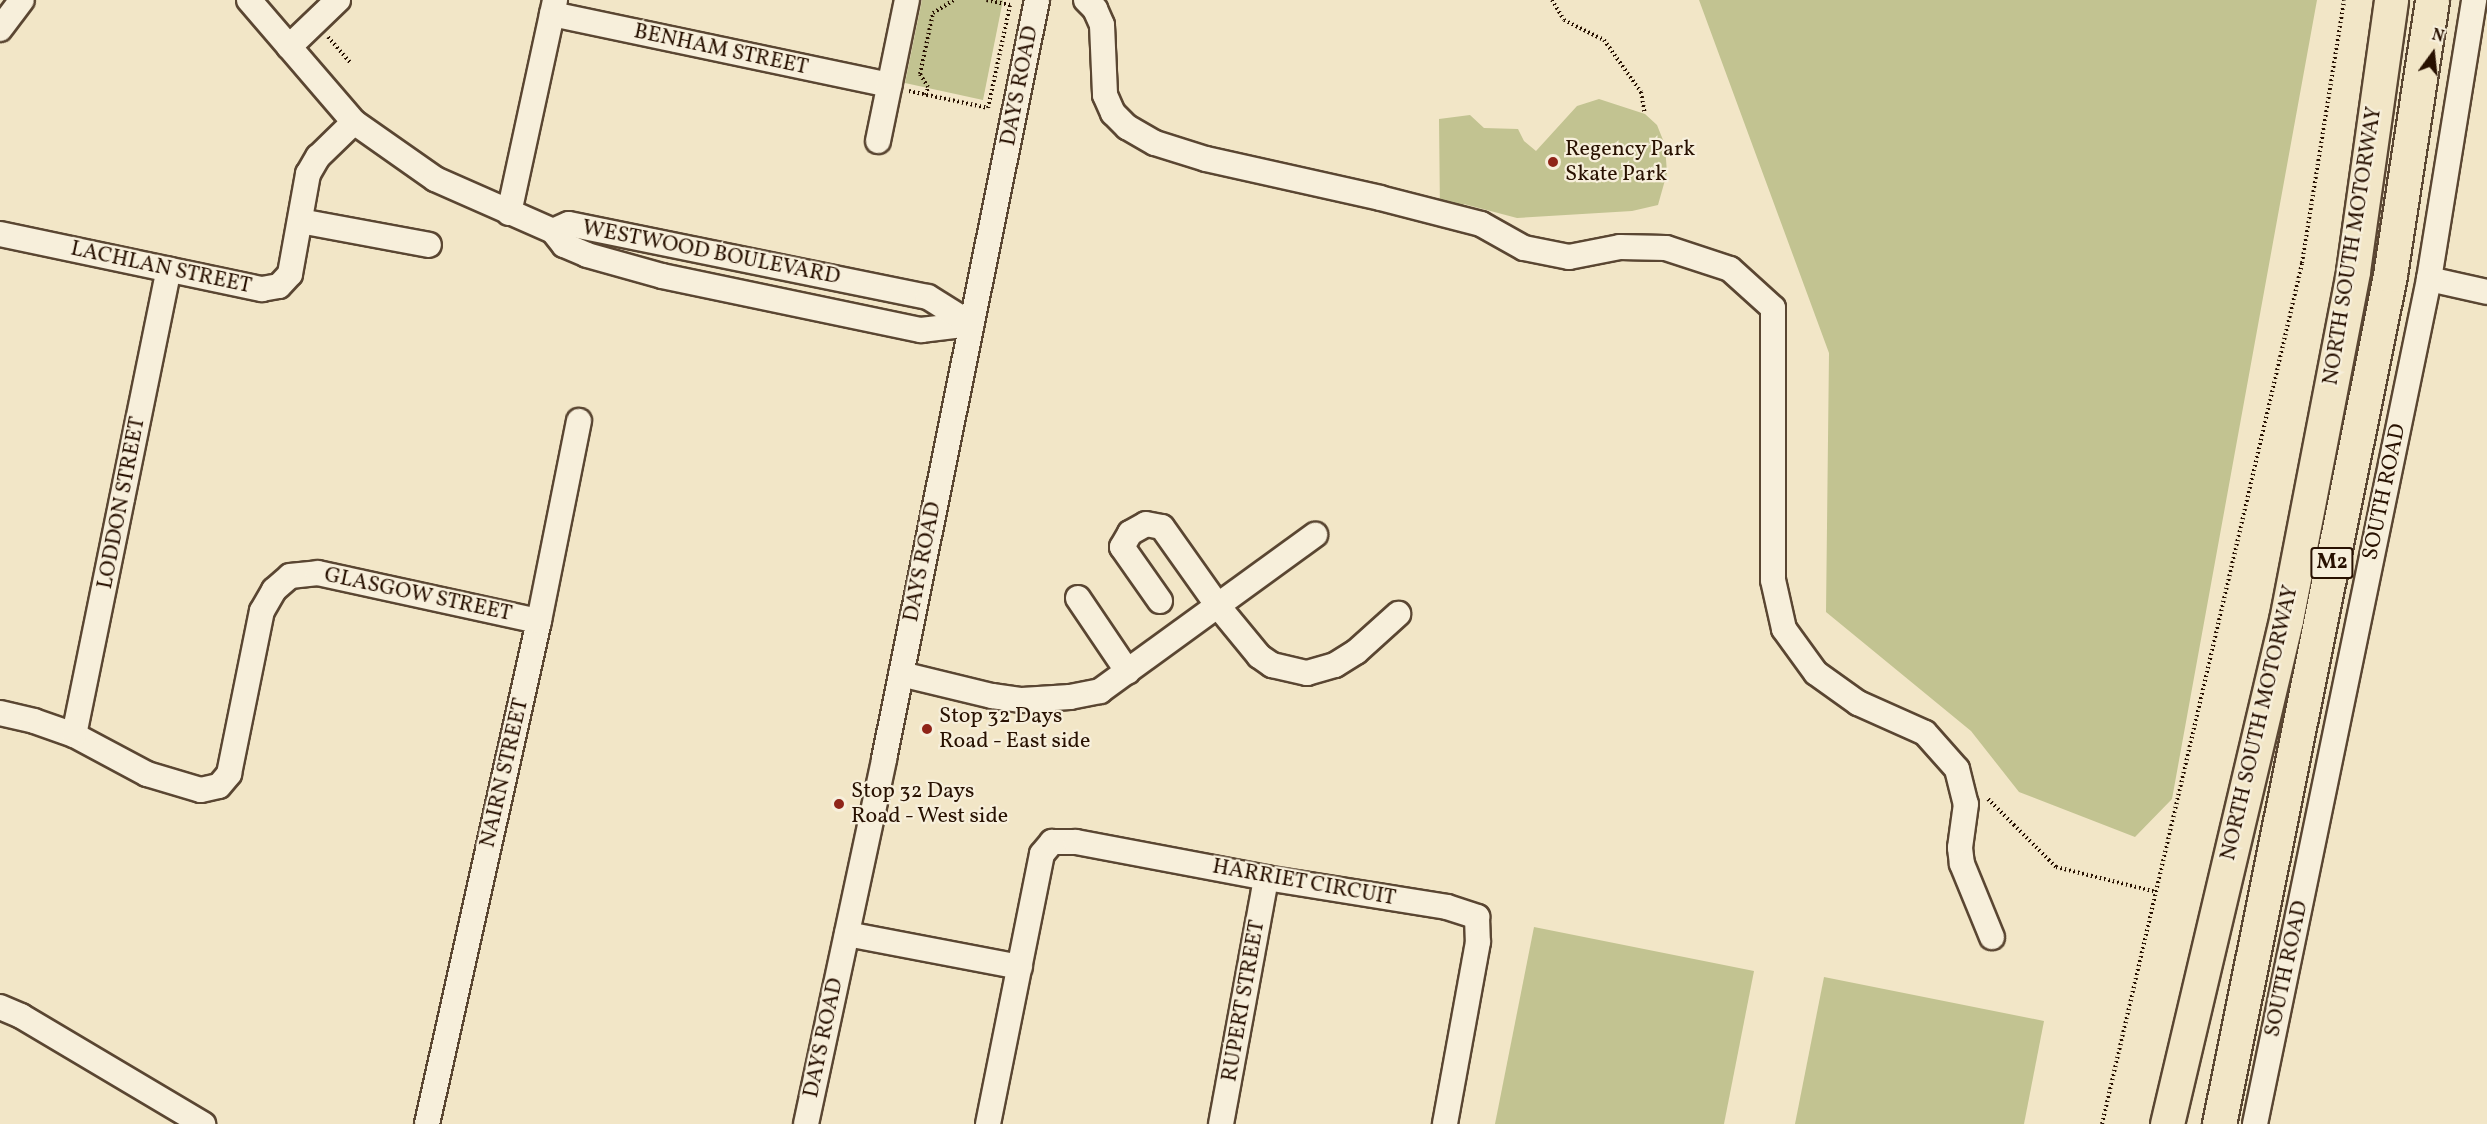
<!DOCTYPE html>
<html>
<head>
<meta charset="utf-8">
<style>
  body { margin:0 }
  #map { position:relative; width:2487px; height:1124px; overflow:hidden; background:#f2e6c7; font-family:Vollkorn,serif }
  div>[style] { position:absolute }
  .green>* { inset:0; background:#c2c391 }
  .path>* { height:4px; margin-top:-2px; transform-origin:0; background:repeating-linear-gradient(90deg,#281101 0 1.5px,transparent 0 4.5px) }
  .roads { filter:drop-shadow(2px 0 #5a4632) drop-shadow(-2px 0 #5a4632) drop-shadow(0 2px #5a4632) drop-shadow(0 -2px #5a4632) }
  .minor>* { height:24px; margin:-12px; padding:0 12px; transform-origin:12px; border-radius:12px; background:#f7efdb }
  .highway>* { height:33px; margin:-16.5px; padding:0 16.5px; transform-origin:16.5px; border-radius:16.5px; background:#f2e6c7 }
  .dots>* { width:16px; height:16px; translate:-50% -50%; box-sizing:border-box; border:3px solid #f7efdb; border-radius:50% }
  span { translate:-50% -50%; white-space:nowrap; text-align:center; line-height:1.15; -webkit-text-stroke:4.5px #f7efdb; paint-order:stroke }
  .shield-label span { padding:2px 4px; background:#f7efdb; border:2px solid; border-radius:4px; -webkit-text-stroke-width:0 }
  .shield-label { font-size:21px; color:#281101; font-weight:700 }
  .street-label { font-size:22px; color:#281101 }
  .poi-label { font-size:22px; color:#281101 }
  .left { translate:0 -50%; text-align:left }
  .north { position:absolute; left:2403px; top:24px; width:60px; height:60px; -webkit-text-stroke:4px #f7efdb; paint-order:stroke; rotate:15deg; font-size:16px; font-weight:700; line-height:24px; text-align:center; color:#281101 }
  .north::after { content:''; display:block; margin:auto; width:21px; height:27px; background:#281101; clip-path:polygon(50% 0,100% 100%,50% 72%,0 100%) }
</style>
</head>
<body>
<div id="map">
  <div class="green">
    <div style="clip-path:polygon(922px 0,1003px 0,983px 100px,905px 83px)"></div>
    <div style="clip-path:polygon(1699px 0,2317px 0,2172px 799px,2135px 837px,2019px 792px,1971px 731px,1826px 612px,1829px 353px)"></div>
    <div style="clip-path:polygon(1599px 99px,1645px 114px,1657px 125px,1665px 145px,1667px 173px,1658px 205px,1632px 211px,1517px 218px,1464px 204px,1454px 217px,1440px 213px,1439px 119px,1470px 115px,1484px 128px,1518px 129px,1524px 141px,1536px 151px,1577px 106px)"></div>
    <div style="clip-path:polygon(1534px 927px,1754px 971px,1724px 1124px,1495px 1124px)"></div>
    <div style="clip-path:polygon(1824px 977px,2044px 1021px,2024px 1124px,1795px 1124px)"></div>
  </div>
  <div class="path">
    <div style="left:1552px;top:0;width:23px;rotate:59deg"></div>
    <div style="left:1564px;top:20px;width:45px;rotate:26.6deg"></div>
    <div style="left:1604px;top:40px;width:64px;rotate:54.6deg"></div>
    <div style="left:1641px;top:92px;width:22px;rotate:80deg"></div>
    <div style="left:328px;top:37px;width:35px;rotate:49deg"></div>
    <div style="left:909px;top:91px;width:81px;rotate:12.1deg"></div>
    <div style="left:988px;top:108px;width:105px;rotate:-77.9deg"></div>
    <div style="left:1010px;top:5px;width:24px;rotate:-168deg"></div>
    <div style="left:926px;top:95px;width:8px;rotate:-76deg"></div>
    <div style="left:928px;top:87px;width:15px;rotate:-122deg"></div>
    <div style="left:920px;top:74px;width:62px;rotate:-78deg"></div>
    <div style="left:933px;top:13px;width:25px;rotate:-32deg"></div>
    <div style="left:1988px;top:799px;width:96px;rotate:45deg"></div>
    <div style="left:2056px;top:867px;width:103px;rotate:14deg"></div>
    <div style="left:2102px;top:1124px;width:884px;rotate:-76.92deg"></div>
    <div style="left:2302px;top:263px;width:266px;rotate:-80.9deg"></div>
  </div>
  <div class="roads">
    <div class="minor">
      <div style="left:249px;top:0;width:161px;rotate:49.3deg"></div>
      <div style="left:354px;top:122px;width:99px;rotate:35.1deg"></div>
      <div style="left:435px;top:179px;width:129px;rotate:23.8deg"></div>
      <div style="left:1086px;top:0;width:13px;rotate:45deg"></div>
      <div style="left:1095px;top:9px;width:17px;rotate:66deg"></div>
      <div style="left:1102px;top:25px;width:70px;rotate:87.5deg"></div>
      <div style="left:1105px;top:95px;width:20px;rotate:66deg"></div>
      <div style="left:1113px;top:113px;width:20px;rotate:45deg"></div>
      <div style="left:1127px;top:127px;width:32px;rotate:30deg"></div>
      <div style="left:1155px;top:143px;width:53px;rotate:17.4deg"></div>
      <div style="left:1206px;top:159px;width:178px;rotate:12.6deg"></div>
      <div style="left:1380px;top:198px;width:104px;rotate:14.4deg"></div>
      <div style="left:1481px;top:224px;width:49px;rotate:29.2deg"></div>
      <div style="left:1524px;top:248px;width:46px;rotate:11.3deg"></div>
      <div style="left:1569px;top:257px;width:52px;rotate:-11.1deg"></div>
      <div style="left:1620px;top:247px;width:46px;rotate:1.2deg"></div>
      <div style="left:1666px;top:248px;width:67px;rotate:18.2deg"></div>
      <div style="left:1730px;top:269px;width:58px;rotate:42.2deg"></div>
      <div style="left:1773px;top:308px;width:272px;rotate:90deg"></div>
      <div style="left:1773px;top:580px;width:50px;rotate:77.3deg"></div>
      <div style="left:1784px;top:629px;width:54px;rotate:54deg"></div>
      <div style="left:1816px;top:673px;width:52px;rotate:35.5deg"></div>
      <div style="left:1858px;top:703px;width:73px;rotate:24.1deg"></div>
      <div style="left:1925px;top:733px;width:48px;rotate:48.4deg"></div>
      <div style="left:1957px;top:769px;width:36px;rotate:76deg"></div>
      <div style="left:1966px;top:804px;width:44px;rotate:97.8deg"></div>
      <div style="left:1960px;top:848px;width:16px;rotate:83deg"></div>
      <div style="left:1962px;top:864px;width:79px;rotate:67.7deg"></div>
      <div style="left:552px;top:14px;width:345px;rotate:11.9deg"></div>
      <div style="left:0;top:29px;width:36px;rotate:-53deg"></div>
      <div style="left:289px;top:47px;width:68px;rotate:-43.8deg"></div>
      <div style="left:878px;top:141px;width:144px;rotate:-78.4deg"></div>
      <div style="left:509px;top:213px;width:218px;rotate:-77.8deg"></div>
      <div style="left:300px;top:221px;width:131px;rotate:10.5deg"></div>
      <div style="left:553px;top:231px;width:18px;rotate:52deg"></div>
      <div style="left:564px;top:245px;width:25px;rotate:23deg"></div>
      <div style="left:587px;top:255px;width:78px;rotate:15.6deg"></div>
      <div style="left:662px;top:276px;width:265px;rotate:11.8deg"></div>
      <div style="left:921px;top:330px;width:50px;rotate:-6.8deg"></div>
      <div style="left:553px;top:231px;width:17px;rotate:-24deg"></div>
      <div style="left:569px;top:224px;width:366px;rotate:11.5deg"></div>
      <div style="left:928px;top:297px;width:51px;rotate:32.1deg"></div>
      <div style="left:0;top:234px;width:268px;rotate:11.9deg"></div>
      <div style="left:262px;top:289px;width:17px;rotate:-10deg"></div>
      <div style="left:279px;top:286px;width:16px;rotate:-47deg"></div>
      <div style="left:290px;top:274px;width:102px;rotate:-79.8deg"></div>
      <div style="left:308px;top:174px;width:20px;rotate:-60deg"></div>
      <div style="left:318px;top:157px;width:50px;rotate:-44.2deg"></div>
      <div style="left:2429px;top:279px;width:59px;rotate:12.6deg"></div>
      <div style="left:1078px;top:598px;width:89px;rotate:56deg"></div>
      <div style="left:1160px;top:601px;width:66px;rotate:-125.1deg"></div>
      <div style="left:1122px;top:547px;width:16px;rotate:-60deg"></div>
      <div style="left:1130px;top:533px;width:18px;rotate:-29deg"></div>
      <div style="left:1146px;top:524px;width:16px;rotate:11deg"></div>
      <div style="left:1162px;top:527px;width:97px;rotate:54.7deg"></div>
      <div style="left:1218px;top:606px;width:65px;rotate:50.6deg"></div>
      <div style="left:1259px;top:656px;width:16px;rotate:35deg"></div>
      <div style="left:1272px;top:665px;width:36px;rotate:13deg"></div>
      <div style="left:1307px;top:673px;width:29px;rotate:-16deg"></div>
      <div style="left:1335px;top:665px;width:25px;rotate:-32deg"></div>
      <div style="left:1356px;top:652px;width:57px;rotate:-42.1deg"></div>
      <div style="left:901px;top:674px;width:94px;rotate:13.6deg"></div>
      <div style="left:992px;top:696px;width:30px;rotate:8deg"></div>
      <div style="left:1022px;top:700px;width:48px;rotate:-3.6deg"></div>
      <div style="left:1070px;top:697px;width:31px;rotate:-11deg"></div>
      <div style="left:1100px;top:691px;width:266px;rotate:-36deg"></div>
      <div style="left:0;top:713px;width:35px;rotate:13deg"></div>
      <div style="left:34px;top:721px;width:42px;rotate:19.3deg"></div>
      <div style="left:74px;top:735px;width:83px;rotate:28.1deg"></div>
      <div style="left:147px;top:774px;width:56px;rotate:16.5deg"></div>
      <div style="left:201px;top:790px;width:18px;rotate:-13deg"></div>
      <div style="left:219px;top:786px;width:16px;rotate:-50deg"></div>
      <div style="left:229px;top:774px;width:166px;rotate:-78.6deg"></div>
      <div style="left:262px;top:611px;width:24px;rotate:-60deg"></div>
      <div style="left:274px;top:590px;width:21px;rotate:-41deg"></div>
      <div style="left:290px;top:576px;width:28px;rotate:-6deg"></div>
      <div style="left:318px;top:573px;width:226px;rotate:12.3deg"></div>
      <div style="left:74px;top:735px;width:475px;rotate:-78.5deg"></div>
      <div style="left:847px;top:934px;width:176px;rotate:10.8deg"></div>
      <div style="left:0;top:1007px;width:23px;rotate:23deg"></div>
      <div style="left:21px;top:1016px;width:212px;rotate:30.7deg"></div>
      <div style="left:427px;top:1124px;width:515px;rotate:-77.45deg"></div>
      <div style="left:539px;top:621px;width:204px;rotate:-78.7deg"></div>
      <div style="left:806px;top:1124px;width:373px;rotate:-77.9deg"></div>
      <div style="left:884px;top:759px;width:774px;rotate:-78.6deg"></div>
      <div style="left:988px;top:1124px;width:275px;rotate:-78.7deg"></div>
      <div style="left:1042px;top:854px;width:16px;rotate:-50deg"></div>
      <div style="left:1052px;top:842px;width:24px"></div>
      <div style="left:1076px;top:842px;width:193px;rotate:10.7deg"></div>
      <div style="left:1266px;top:878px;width:183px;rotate:9.1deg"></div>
      <div style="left:1447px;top:907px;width:32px;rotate:18deg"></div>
      <div style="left:1477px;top:917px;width:25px;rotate:88deg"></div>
      <div style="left:1478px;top:942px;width:185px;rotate:100.3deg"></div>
      <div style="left:1221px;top:1124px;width:250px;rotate:-79.6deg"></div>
      <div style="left:2255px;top:1124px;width:863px;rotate:-78.36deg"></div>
      <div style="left:2429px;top:279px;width:283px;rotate:-80.8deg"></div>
    </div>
    <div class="highway">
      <div style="left:2167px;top:1124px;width:518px;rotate:-76.72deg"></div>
      <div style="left:2286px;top:620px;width:355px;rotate:-79.1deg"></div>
      <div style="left:2353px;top:271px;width:274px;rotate:-82deg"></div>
      <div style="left:2219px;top:1124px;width:866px;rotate:-78.61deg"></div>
      <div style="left:2390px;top:275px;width:278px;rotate:-81.3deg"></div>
    </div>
  </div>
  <div class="dots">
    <div style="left:1553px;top:162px;background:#8f2418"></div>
    <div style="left:927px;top:729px;background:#8f2418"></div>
    <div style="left:839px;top:804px;background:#8f2418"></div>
  </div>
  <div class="shield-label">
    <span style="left:2332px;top:563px">M2</span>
  </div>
  <div class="street-label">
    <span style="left:721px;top:50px;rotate:12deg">BENHAM STREET</span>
    <span style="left:1020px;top:86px;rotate:-79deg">DAYS ROAD</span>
    <span style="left:2353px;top:246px;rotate:-81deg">NORTH SOUTH MOTORWAY</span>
    <span style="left:711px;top:253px;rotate:11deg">WESTWOOD BOULEVARD</span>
    <span style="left:161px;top:268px;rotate:12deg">LACHLAN STREET</span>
    <span style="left:2385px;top:492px;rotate:-78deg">SOUTH ROAD</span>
    <span style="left:122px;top:503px;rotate:-79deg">LODDON STREET</span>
    <span style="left:923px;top:562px;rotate:-79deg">DAYS ROAD</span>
    <span style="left:418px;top:595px;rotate:12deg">GLASGOW STREET</span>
    <span style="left:2260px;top:723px;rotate:-77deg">NORTH SOUTH MOTORWAY</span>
    <span style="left:505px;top:773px;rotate:-77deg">NAIRN STREET</span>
    <span style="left:1304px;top:883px;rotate:10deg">HARRIET CIRCUIT</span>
    <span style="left:2287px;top:969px;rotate:-78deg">SOUTH ROAD</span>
    <span style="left:1244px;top:1001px;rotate:-80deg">RUPERT STREET</span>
    <span style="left:824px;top:1038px;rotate:-78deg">DAYS ROAD</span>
  </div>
  <div class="poi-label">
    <span class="left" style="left:1565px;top:162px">Regency Park<br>Skate Park</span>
    <span class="left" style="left:939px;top:729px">Stop 32 Days<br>Road - East side</span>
    <span class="left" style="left:851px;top:804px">Stop 32 Days<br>Road - West side</span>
  </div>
  <div class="north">N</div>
</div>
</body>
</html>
